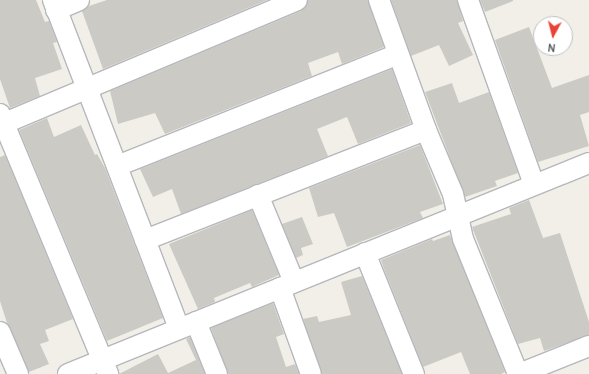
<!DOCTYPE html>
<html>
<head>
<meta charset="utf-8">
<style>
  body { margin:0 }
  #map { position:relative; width:589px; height:374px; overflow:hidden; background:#f1efe8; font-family:Overpass,sans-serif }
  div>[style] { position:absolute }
  .building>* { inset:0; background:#cccac5 }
  .roads { filter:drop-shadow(1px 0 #b5b8bc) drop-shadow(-1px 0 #b5b8bc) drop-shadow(0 1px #b5b8bc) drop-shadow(0 -1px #b5b8bc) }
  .minor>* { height:20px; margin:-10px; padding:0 10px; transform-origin:10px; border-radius:10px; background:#fff }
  span { translate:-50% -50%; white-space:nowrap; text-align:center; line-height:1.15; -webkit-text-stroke:3px #fff; paint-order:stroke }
  .north { position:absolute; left:533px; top:16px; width:40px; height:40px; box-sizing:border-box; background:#fff; border:1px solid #bfc1c3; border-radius:50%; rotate:187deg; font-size:11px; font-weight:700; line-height:16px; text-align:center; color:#5f6368 }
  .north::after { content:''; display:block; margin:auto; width:14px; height:18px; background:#ea4335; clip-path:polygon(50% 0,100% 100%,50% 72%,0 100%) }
</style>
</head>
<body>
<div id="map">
  <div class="building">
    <div style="clip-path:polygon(0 0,36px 0,45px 22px,49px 21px,57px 42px,53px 43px,62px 69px,35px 78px,40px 96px,10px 108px,0 79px)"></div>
    <div style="clip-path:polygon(107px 0,267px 0,103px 69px,82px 11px,89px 6px)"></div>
    <div style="clip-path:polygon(308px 0,368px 0,384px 47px,342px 64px,338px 52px,308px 63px,312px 76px,165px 134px,155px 113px,118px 124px,110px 91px,301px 11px)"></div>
    <div style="clip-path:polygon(391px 0,457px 0,463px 21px,458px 23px,473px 55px,449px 66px,439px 45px,411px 56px)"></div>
    <div style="clip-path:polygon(480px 0,513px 0,513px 1px,485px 12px)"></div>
    <div style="clip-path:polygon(529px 27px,552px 88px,589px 75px,589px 112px,580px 115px,589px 146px,538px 162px,495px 40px)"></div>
    <div style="clip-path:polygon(392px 69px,411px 123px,358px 144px,347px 117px,317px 129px,328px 156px,181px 214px,172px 189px,153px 197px,140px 169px)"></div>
    <div style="clip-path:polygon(452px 83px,459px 103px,489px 92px,518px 173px,495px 181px,497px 186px,465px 197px,425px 92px)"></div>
    <div style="clip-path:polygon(47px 118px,54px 137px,81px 125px,95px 155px,97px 154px,105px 168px,163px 318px,107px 341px,19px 130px)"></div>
    <div style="clip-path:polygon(420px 145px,443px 204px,420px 212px,423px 218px,347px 247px,334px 213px,318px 217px,309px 188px)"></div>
    <div style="clip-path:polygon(5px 155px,73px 319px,45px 330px,49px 341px,40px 344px,49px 364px,29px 372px,7px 323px,0 301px,0 157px)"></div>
    <div style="clip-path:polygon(529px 200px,543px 238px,560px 233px,589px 322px,589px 335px,544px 351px,540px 338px,518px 344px,472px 227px,511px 214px,509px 208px)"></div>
    <div style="clip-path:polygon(252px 210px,279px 275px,252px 287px,250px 283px,214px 298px,215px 302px,198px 309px,169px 244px)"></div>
    <div style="clip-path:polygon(302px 217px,313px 244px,301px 248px,303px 255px,296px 258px,282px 224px)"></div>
    <div style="clip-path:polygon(450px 235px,505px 372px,501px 374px,470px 374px,461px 352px,423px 367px,384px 269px,381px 260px,432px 239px,433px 241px)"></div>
    <div style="clip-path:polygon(362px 276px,402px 374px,322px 374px,303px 319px,317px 316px,319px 322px,351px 315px,341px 282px)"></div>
    <div style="clip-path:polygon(273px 303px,284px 334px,276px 337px,286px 367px,295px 364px,299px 374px,228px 374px,211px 328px)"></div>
    <div style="clip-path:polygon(190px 337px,205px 374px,119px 374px,158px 354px,168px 373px,196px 360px,186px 339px)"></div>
  </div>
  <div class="roads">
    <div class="minor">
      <div style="left:53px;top:0;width:352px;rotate:69deg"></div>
      <div style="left:379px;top:0;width:138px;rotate:70.1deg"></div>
      <div style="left:426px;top:130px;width:69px;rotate:67.1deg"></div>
      <div style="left:453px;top:194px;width:46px;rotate:77.5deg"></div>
      <div style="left:463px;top:239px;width:146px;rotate:67.8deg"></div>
      <div style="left:468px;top:0;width:195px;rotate:70.3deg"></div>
      <div style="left:56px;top:10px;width:25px;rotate:-23deg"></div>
      <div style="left:0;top:114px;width:282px;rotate:67.4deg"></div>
      <div style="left:0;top:125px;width:322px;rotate:-22.8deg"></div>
      <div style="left:117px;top:166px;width:302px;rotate:-21.7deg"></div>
      <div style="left:258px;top:195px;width:94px;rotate:67.5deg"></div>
      <div style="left:145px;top:240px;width:302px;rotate:-21.4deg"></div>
      <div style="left:365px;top:253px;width:131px;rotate:68deg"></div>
      <div style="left:280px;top:288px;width:91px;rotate:70.2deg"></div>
      <div style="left:196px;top:322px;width:56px;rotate:68deg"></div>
      <div style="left:0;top:332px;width:46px;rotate:66.8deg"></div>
      <div style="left:68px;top:374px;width:562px;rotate:-22.05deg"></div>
      <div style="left:519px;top:374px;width:75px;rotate:-21.8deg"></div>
    </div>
  </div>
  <div class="north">N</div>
</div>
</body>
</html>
